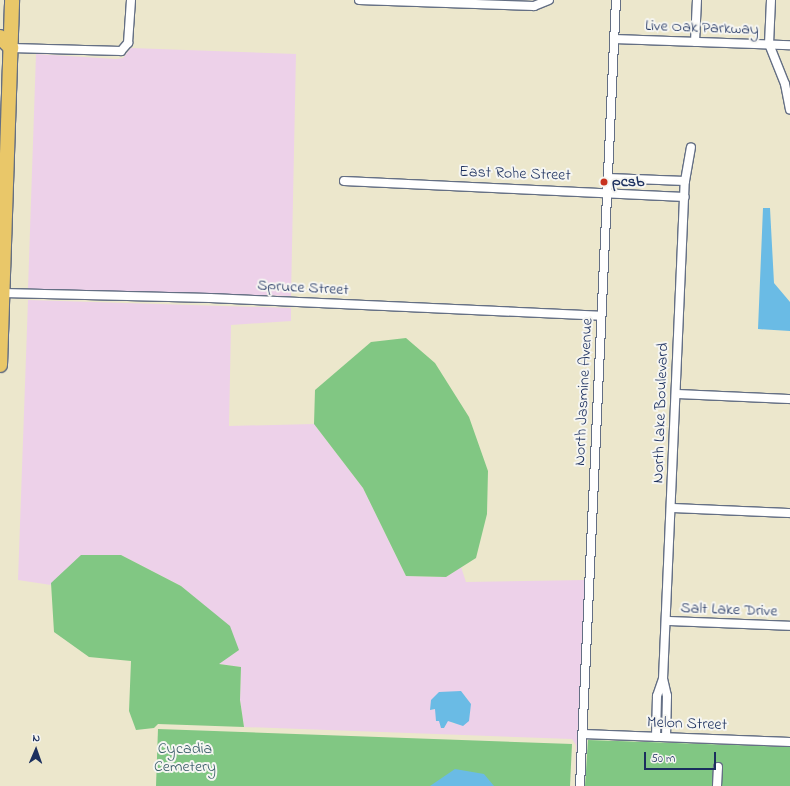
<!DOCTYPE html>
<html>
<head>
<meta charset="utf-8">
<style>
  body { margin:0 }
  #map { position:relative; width:790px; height:786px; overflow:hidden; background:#ece7cc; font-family:"Indie Flower",sans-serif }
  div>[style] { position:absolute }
  .built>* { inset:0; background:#edd1e9 }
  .green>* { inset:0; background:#81c783 }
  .water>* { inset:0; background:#6abbe5 }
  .roads { filter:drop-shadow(1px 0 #646f84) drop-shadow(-1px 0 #646f84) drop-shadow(0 1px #646f84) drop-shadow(0 -1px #646f84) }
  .minor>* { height:8px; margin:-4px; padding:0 4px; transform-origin:4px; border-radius:4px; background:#fff }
  .trunk>* { height:14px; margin:-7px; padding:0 7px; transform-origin:7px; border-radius:7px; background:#e9c769 }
  .dots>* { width:11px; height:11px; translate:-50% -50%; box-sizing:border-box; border:2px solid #f6f6f2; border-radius:50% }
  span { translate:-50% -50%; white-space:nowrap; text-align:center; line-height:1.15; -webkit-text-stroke:4px #f6f6f2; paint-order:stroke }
  .street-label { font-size:16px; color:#1b2f5e }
  .poi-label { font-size:16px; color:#1b2f5e; font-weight:700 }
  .left { translate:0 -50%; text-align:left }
  .park-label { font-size:16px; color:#3a5d69 }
  .north { position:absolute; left:16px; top:730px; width:40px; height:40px; -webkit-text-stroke:3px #f6f6f2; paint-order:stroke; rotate:2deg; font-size:11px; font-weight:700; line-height:16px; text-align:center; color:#1b2f5e }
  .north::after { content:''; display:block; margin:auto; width:14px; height:18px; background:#1b2f5e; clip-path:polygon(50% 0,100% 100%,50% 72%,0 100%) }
  .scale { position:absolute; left:644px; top:752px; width:72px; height:18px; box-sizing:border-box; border:2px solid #1b2f5e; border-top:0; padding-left:5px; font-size:12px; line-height:14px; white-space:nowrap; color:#1b2f5e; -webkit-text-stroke:3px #f6f6f2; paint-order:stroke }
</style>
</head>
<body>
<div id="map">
  <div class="built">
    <div style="clip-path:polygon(131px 48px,296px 54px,291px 296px,28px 289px,36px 54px,116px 59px,123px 58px)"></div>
    <div style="clip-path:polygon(evenodd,28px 300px,291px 308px,291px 321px,231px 325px,229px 426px,314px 424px,363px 488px,406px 576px,446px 577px,461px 567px,466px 582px,585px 580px,575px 786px,576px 745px,572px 739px,244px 727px,240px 700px,241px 667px,219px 664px,181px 586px,121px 555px,51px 585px,18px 580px,28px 300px,467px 697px,454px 724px,435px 709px,431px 710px,467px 697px)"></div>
  </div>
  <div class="green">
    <div style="clip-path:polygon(406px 338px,435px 363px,469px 417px,488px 471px,487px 514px,476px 558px,446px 577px,406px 576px,363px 488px,314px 424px,315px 390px,371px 342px)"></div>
    <div style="clip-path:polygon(81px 555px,121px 555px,181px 586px,230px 626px,239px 650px,219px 664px,241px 667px,240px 700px,244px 727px,158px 724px,154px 728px,136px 730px,129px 711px,131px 661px,89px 657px,54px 632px,51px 583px)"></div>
    <div style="clip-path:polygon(158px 729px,572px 744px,570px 786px,156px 786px)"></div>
    <div style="clip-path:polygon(588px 740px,790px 747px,790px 786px,585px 786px)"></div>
  </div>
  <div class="water">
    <div style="clip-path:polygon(763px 208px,770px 208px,774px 283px,790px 302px,790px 331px,758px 329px)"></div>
    <div style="clip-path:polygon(461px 691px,471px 704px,469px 721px,463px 726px,448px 721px,444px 728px,441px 728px,439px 721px,436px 721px,435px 709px,430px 710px,431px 700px,439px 692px)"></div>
    <div style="clip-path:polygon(455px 769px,484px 774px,494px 786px,430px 786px)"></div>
  </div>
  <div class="roads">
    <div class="minor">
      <div style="left:359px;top:0;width:175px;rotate:2deg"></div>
      <div style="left:534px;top:6px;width:16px;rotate:-22deg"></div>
      <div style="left:771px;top:0;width:44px;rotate:92.6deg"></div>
      <div style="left:769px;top:44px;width:43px;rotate:68.2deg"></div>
      <div style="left:785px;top:84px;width:26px;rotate:79deg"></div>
      <div style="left:614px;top:39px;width:176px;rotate:2deg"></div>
      <div style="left:695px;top:42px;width:42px;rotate:-87.3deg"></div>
      <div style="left:11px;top:48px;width:110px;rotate:1.6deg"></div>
      <div style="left:121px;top:51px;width:11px;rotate:-49deg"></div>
      <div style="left:128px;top:43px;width:43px;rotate:-86deg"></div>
      <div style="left:608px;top:178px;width:77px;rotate:2.2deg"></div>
      <div style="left:344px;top:181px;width:341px;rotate:2.7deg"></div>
      <div style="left:3px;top:293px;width:207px;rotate:1.4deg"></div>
      <div style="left:210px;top:298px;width:391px;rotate:2.6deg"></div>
      <div style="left:676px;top:394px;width:114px;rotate:2.5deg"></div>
      <div style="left:671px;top:508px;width:119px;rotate:2.4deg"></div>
      <div style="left:667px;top:621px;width:123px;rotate:2.3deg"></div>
      <div style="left:583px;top:734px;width:207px;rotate:2.2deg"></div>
      <div style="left:656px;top:737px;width:41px;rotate:-88.6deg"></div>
      <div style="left:657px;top:696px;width:18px;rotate:-71deg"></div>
      <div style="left:666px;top:737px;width:41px;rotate:-88.6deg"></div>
      <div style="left:667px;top:696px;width:17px;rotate:-103deg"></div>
      <div style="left:663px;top:679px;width:498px;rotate:-87.5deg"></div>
      <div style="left:685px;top:181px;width:34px;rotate:-80deg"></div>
      <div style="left:580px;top:786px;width:787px;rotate:-87.38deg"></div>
      <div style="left:717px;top:786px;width:19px;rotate:-87deg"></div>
    </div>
    <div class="trunk">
      <div style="left:0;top:37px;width:16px;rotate:45deg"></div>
      <div style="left:0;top:365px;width:365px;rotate:-88.1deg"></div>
    </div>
  </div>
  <div class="dots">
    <div style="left:604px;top:182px;background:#c8321e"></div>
  </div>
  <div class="street-label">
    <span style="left:702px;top:28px;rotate:2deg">Live Oak Parkway</span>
    <span style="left:515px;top:174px;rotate:2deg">East Rohe Street</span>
    <span style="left:303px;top:288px;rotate:3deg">Spruce Street</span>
    <span style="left:584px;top:392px;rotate:-87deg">North Jasmine Avenue</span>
    <span style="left:661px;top:413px;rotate:-88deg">North Lake Boulevard</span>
    <span style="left:729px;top:610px;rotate:2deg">Salt Lake Drive</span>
    <span style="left:687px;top:724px;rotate:2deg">Melon Street</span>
  </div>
  <div class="poi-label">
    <span class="left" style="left:612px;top:182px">pcsb</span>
  </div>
  <div class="park-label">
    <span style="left:185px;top:758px">Cycadia<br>Cemetery</span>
  </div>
  <div class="north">N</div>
  <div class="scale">50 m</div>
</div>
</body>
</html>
